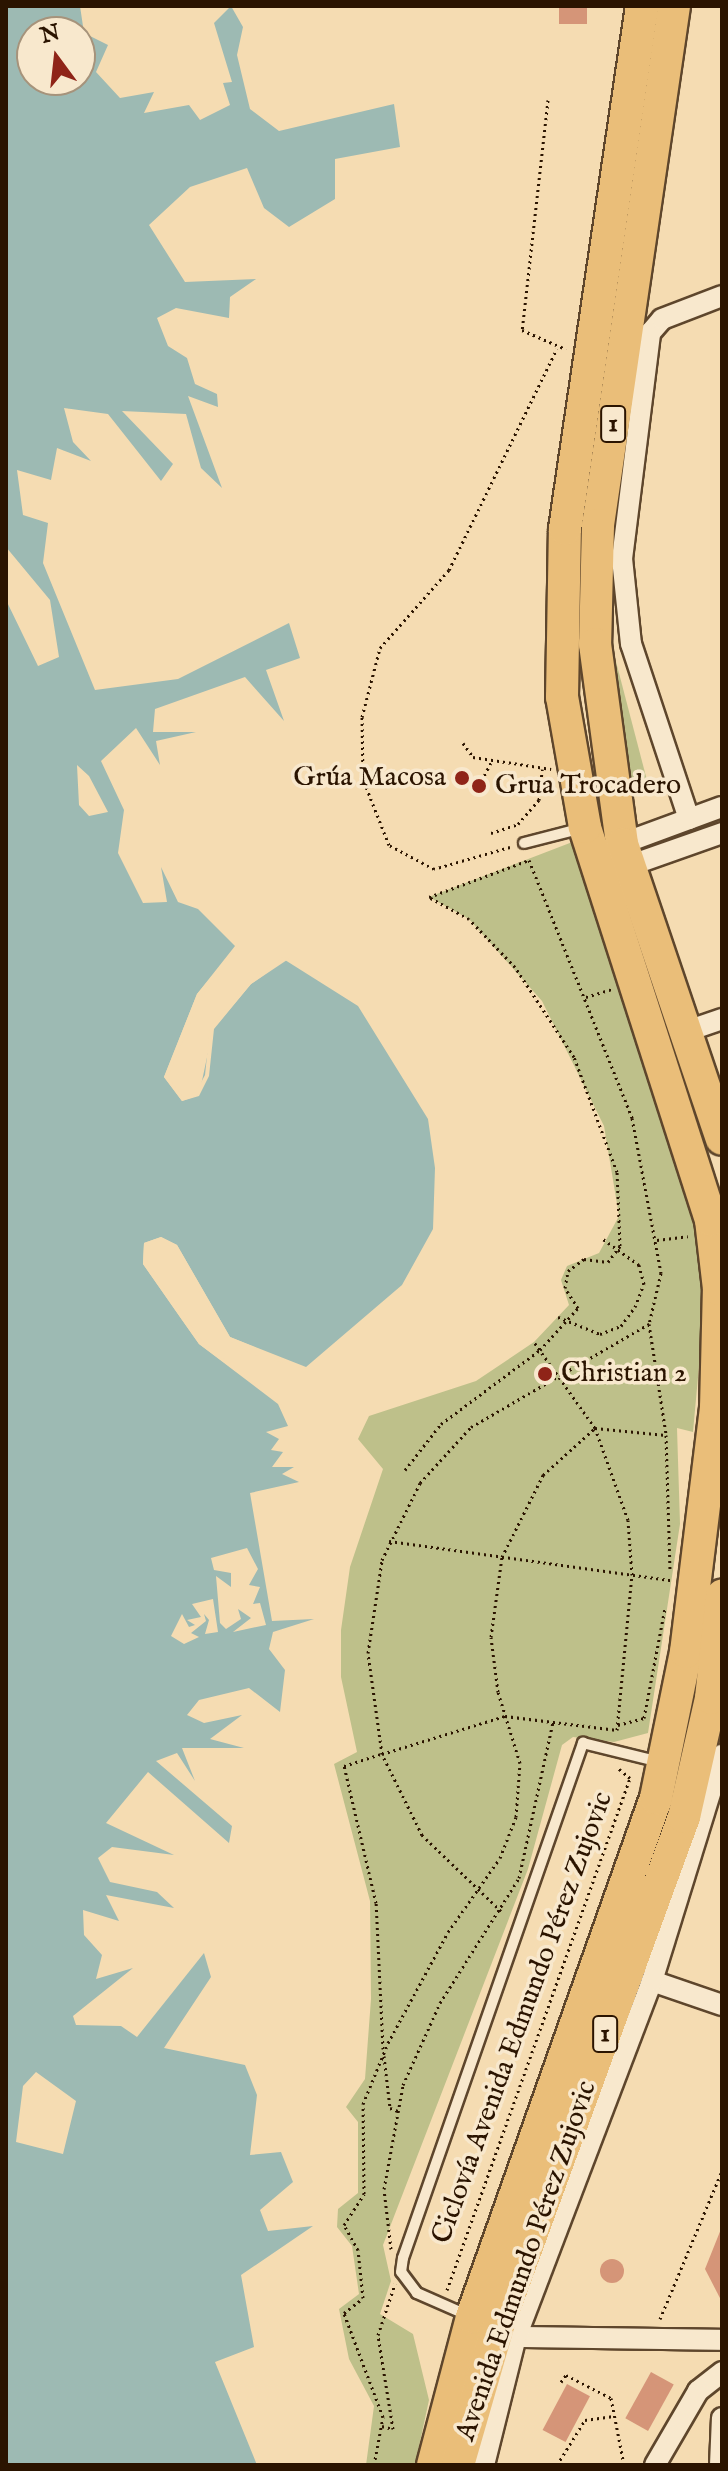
<!DOCTYPE html>
<html>
<head>
<meta charset="utf-8">
<style>
  body { margin:0 }
  #map { position:relative; width:728px; height:2471px; overflow:hidden; background:#f5dcb2; font-family:"IM FELL English",serif }
  div>[style] { position:absolute }
  .green>* { inset:0; background:#bec08a }
  .water>* { inset:0; background:#9dbab3 }
  .pier>* { inset:0; background:#f5dcb2 }
  .building>* { inset:0; background:#d59578; transform-origin:0 0 }
  .round { border-radius:50% }
  .path>* { height:3px; margin-top:-1.5px; transform-origin:0; background:repeating-linear-gradient(90deg,#2b1400 0 2px,transparent 0 6px) }
  .roads { filter:drop-shadow(2px 0 #5e462c) drop-shadow(-2px 0 #5e462c) drop-shadow(0 2px #5e462c) drop-shadow(0 -2px #5e462c) }
  .service>* { height:10px; margin:-5px; padding:0 5px; transform-origin:5px; border-radius:5px; background:#f8e8cd }
  .minor>* { height:20px; margin:-10px; padding:0 10px; transform-origin:10px; border-radius:10px; background:#f8e8cd }
  .trunk>* { height:32px; margin:-16px; padding:0 16px; transform-origin:16px; border-radius:16px; background:#eabe79 }
  .dots>* { width:22px; height:22px; translate:-50% -50%; box-sizing:border-box; border:4px solid #f8e8cd; border-radius:50% }
  span { translate:-50% -50%; white-space:nowrap; text-align:center; line-height:1.15; -webkit-text-stroke:7px #f8e8cd; paint-order:stroke }
  .shield-label span { padding:2px 6px; background:#f8e8cd; border:2px solid; border-radius:6px; -webkit-text-stroke-width:0 }
  .shield-label { font-size:26px; color:#2b1400; font-weight:700 }
  .poi-label { font-size:28px; color:#2b1400 }
  .right { translate:-100% -50%; text-align:right }
  .left { translate:0 -50%; text-align:left }
  .street-label { font-size:28px; color:#2b1400 }
  .frame { position:absolute; inset:0; border:8px solid #2b1400; pointer-events:none }
  .north { position:absolute; left:16px; top:16px; width:80px; height:80px; box-sizing:border-box; background:#f8e8cd; border:2px solid #a6937b; border-radius:50%; rotate:345deg; font-size:22px; font-weight:700; line-height:32px; text-align:center; color:#2b1400 }
  .north::after { content:''; display:block; margin:auto; width:28px; height:36px; background:#8f2418; clip-path:polygon(50% 0,100% 100%,50% 72%,0 100%) }
</style>
</head>
<body>
<div id="map">
  <div class="green">
    <div style="clip-path:polygon(608px 631px,649px 788px,626px 797px)"></div>
    <div style="clip-path:polygon(575px 841px,700px 1234px,706px 1289px,693px 1432px,677px 1428px,680px 1524px,648px 1733px,614px 1742px,573px 1737px,562px 1745px,528px 1869px,383px 2245px,391px 2281px,380px 2314px,413px 2334px,429px 2400px,415px 2465px,366px 2465px,374px 2406px,349px 2359px,339px 2309px,359px 2294px,352px 2246px,337px 2227px,338px 2209px,358px 2193px,358px 2122px,346px 2107px,365px 2079px,371px 1999px,370px 1901px,334px 1764px,357px 1752px,341px 1677px,341px 1630px,350px 1567px,383px 1469px,358px 1439px,369px 1416px,476px 1381px,534px 1342px,569px 1305px,561px 1280px,567px 1266px,599px 1253px,619px 1216px,604px 1126px,542px 1001px,469px 919px,429px 897px)"></div>
  </div>
  <div class="water">
    <div style="clip-path:polygon(evenodd,6px 6px,80px 6px,84px 33px,108px 45px,96px 72px,120px 98px,154px 92px,144px 113px,189px 105px,200px 120px,230px 105px,223px 83px,232px 82px,214px 23px,231px 6px,243px 27px,237px 55px,250px 109px,279px 131px,394px 104px,400px 147px,335px 159px,335px 199px,289px 227px,264px 208px,247px 168px,190px 187px,149px 225px,185px 282px,256px 279px,230px 297px,229px 318px,176px 308px,157px 318px,168px 346px,187px 358px,195px 384px,217px 394px,218px 407px,188px 396px,222px 488px,201px 468px,186px 414px,122px 411px,173px 464px,161px 481px,108px 414px,64px 408px,73px 442px,91px 461px,57px 448px,51px 480px,17px 470px,23px 515px,48px 523px,43px 563px,95px 690px,178px 679px,289px 623px,300px 658px,266px 670px,284px 721px,245px 677px,155px 709px,153px 732px,196px 732px,156px 741px,160px 765px,136px 728px,101px 761px,124px 810px,118px 853px,143px 903px,167px 902px,161px 867px,178px 902px,198px 909px,235px 946px,197px 994px,164px 1077px,182px 1101px,199px 1095px,213px 1029px,251px 984px,285px 960px,358px 1006px,428px 1119px,435px 1168px,433px 1229px,402px 1285px,306px 1367px,230px 1337px,177px 1245px,161px 1237px,144px 1243px,143px 1264px,199px 1344px,278px 1404px,288px 1426px,266px 1432px,279px 1439px,271px 1450px,283px 1452px,272px 1467px,294px 1467px,282px 1474px,299px 1482px,250px 1493px,272px 1621px,314px 1619px,273px 1632px,269px 1649px,285px 1670px,280px 1712px,249px 1688px,199px 1700px,187px 1715px,204px 1723px,242px 1715px,210px 1739px,244px 1748px,182px 1748px,195px 1781px,177px 1753px,156px 1761px,232px 1826px,229px 1843px,148px 1772px,106px 1823px,174px 1855px,112px 1847px,98px 1858px,110px 1882px,157px 1892px,174px 1908px,106px 1895px,119px 1921px,83px 1910px,84px 1935px,102px 1955px,96px 1979px,133px 1968px,73px 2016px,76px 2025px,121px 2026px,137px 2037px,204px 1953px,211px 1977px,164px 2048px,245px 2065px,257px 2095px,250px 2155px,281px 2152px,293px 2182px,260px 2210px,268px 2231px,313px 2226px,241px 2275px,254px 2347px,215px 2362px,257px 2465px,6px 2465px,6px 600px,38px 666px,59px 657px,50px 600px,6px 547px,6px 6px,32px 32px,80px 32px,80px 80px,32px 80px,32px 32px,6px 6px,77px 765px,89px 776px,108px 812px,89px 816px,79px 805px,77px 765px,6px 6px,247px 1548px,258px 1569px,249px 1585px,260px 1587px,253px 1604px,260px 1603px,266px 1625px,233px 1632px,251px 1618px,238px 1609px,241px 1619px,226px 1629px,220px 1623px,216px 1576px,231px 1587px,231px 1573px,214px 1570px,211px 1558px,247px 1548px,6px 6px,213px 1599px,218px 1632px,205px 1634px,209px 1620px,204px 1614px,206px 1621px,191px 1633px,199px 1637px,184px 1644px,171px 1636px,182px 1614px,189px 1627px,195px 1625px,187px 1620px,201px 1617px,192px 1604px,213px 1599px,6px 6px,36px 2072px,76px 2101px,63px 2154px,16px 2142px,23px 2086px,36px 2072px)"></div>
  </div>
  <div class="pier">
    <div style="clip-path:polygon(239px 944px,201px 997px,168px 1077px,183px 1097px,196px 1092px,205px 1075px,210px 1027px,249px 981px,283px 957px,290px 958px,251px 984px,214px 1029px,209px 1076px,199px 1096px,182px 1101px,164px 1077px,197px 994px)"></div>
    <div style="clip-path:polygon(161px 1237px,177px 1245px,230px 1337px,309px 1370px,251px 1354px,228px 1340px,174px 1248px,161px 1241px,148px 1246px,147px 1263px,202px 1341px,283px 1406px,199px 1344px,182px 1320px,143px 1264px,144px 1243px)"></div>
  </div>
  <div class="building">
    <div style="left:559px;top:6px;width:28px;height:18px"></div>
    <div style="clip-path:polygon(721px 2229px,722px 2229px,722px 2302px,705px 2269px)"></div>
    <div class="round" style="left:600px;top:2259px;width:24px;height:24px"></div>
    <div style="left:651px;top:2372px;width:26px;height:53px;rotate:29deg"></div>
    <div style="left:567px;top:2384px;width:26px;height:52px;rotate:28deg"></div>
  </div>
  <div class="path">
    <div style="left:548px;top:100px;width:231px;rotate:96.4deg"></div>
    <div style="left:522px;top:330px;width:48px;rotate:23.4deg"></div>
    <div style="left:463px;top:743px;width:17px;rotate:54deg"></div>
    <div style="left:473px;top:757px;width:79px;rotate:8.7deg"></div>
    <div style="left:479px;top:786px;width:27px;rotate:-63deg"></div>
    <div style="left:491px;top:833px;width:28px;rotate:-18deg"></div>
    <div style="left:518px;top:824px;width:32px;rotate:-49deg"></div>
    <div style="left:539px;top:800px;width:31px;rotate:-84deg"></div>
    <div style="left:510px;top:847px;width:79px;rotate:163.9deg"></div>
    <div style="left:434px;top:869px;width:51px;rotate:-151.9deg"></div>
    <div style="left:389px;top:845px;width:71px;rotate:-111.5deg"></div>
    <div style="left:363px;top:779px;width:62px;rotate:-90.9deg"></div>
    <div style="left:362px;top:717px;width:71px;rotate:-75.4deg"></div>
    <div style="left:380px;top:648px;width:104px;rotate:-48.5deg"></div>
    <div style="left:449px;top:570px;width:246px;rotate:-64deg"></div>
    <div style="left:586px;top:997px;width:27px;rotate:-17deg"></div>
    <div style="left:657px;top:1240px;width:31px;rotate:-7deg"></div>
    <div style="left:558px;top:1317px;width:45px;rotate:22deg"></div>
    <div style="left:600px;top:1334px;width:22px;rotate:-21deg"></div>
    <div style="left:621px;top:1326px;width:24px;rotate:-54deg"></div>
    <div style="left:635px;top:1307px;width:25px;rotate:-69deg"></div>
    <div style="left:644px;top:1284px;width:20px;rotate:-105deg"></div>
    <div style="left:639px;top:1265px;width:44px;rotate:-144.2deg"></div>
    <div style="left:405px;top:1470px;width:58px;rotate:-52deg"></div>
    <div style="left:441px;top:1424px;width:124px;rotate:-36.8deg"></div>
    <div style="left:540px;top:1350px;width:57px;rotate:-47.9deg"></div>
    <div style="left:578px;top:1308px;width:24px;rotate:-123deg"></div>
    <div style="left:565px;top:1288px;width:17px;rotate:-80deg"></div>
    <div style="left:568px;top:1271px;width:20px;rotate:-37deg"></div>
    <div style="left:584px;top:1259px;width:24px;rotate:7deg"></div>
    <div style="left:608px;top:1262px;width:20px;rotate:-53deg"></div>
    <div style="left:620px;top:1246px;width:74px;rotate:-92.3deg"></div>
    <div style="left:617px;top:1172px;width:123px;rotate:-110.5deg"></div>
    <div style="left:574px;top:1057px;width:108px;rotate:-123.2deg"></div>
    <div style="left:515px;top:967px;width:66px;rotate:-133.8deg"></div>
    <div style="left:469px;top:919px;width:46px;rotate:-151.2deg"></div>
    <div style="left:429px;top:897px;width:107px;rotate:-20.3deg"></div>
    <div style="left:529px;top:860px;width:278px;rotate:68.2deg"></div>
    <div style="left:632px;top:1118px;width:158px;rotate:79.4deg"></div>
    <div style="left:661px;top:1273px;width:52px;rotate:103.2deg"></div>
    <div style="left:649px;top:1324px;width:111px;rotate:81.2deg"></div>
    <div style="left:389px;top:1541px;width:285px;rotate:7.9deg"></div>
    <div style="left:618px;top:1725px;width:27px;rotate:-15deg"></div>
    <div style="left:644px;top:1718px;width:112px;rotate:-79.2deg"></div>
    <div style="left:501px;top:1911px;width:110px;rotate:-136.1deg"></div>
    <div style="left:422px;top:1835px;width:90px;rotate:-116.3deg"></div>
    <div style="left:382px;top:1754px;width:129px;rotate:-17.2deg"></div>
    <div style="left:505px;top:1716px;width:113px;rotate:7.1deg"></div>
    <div style="left:617px;top:1730px;width:156px;rotate:-84.5deg"></div>
    <div style="left:632px;top:1575px;width:55px;rotate:-94.2deg"></div>
    <div style="left:628px;top:1520px;width:98px;rotate:-109.7deg"></div>
    <div style="left:595px;top:1428px;width:105px;rotate:-125.3deg"></div>
    <div style="left:383px;top:2049px;width:146px;rotate:-92.7deg"></div>
    <div style="left:376px;top:1903px;width:141px;rotate:-103.1deg"></div>
    <div style="left:344px;top:1766px;width:40px;rotate:-18deg"></div>
    <div style="left:382px;top:1754px;width:102px;rotate:-97.9deg"></div>
    <div style="left:368px;top:1653px;width:94px;rotate:-81.4deg"></div>
    <div style="left:382px;top:1560px;width:86px;rotate:-63.7deg"></div>
    <div style="left:420px;top:1483px;width:76px;rotate:-47.7deg"></div>
    <div style="left:471px;top:1427px;width:206px;rotate:-30.1deg"></div>
    <div style="left:384px;top:2056px;width:52px;rotate:83.4deg"></div>
    <div style="left:390px;top:2108px;width:9px;rotate:21deg"></div>
    <div style="left:391px;top:2249px;width:60px;rotate:-96.7deg"></div>
    <div style="left:384px;top:2189px;width:106px;rotate:-79.6deg"></div>
    <div style="left:403px;top:2085px;width:90px;rotate:-65.7deg"></div>
    <div style="left:440px;top:2003px;width:148px;rotate:-57.7deg"></div>
    <div style="left:519px;top:1878px;width:160px;rotate:-77.7deg"></div>
    <div style="left:447px;top:2290px;width:544px;rotate:-70.33deg"></div>
    <div style="left:630px;top:1778px;width:17px;rotate:-140deg"></div>
    <div style="left:660px;top:2319px;width:160px;rotate:-67.3deg"></div>
    <div style="left:561px;top:2382px;width:9px;rotate:-54deg"></div>
    <div style="left:566px;top:2375px;width:51px;rotate:27.1deg"></div>
    <div style="left:611px;top:2398px;width:68px;rotate:79deg"></div>
    <div style="left:382px;top:2426px;width:11px;rotate:15deg"></div>
    <div style="left:393px;top:2429px;width:95px;rotate:-99.1deg"></div>
    <div style="left:378px;top:2335px;width:54px;rotate:-71.6deg"></div>
    <div style="left:374px;top:2465px;width:49px;rotate:-79.4deg"></div>
    <div style="left:383px;top:2417px;width:111px;rotate:-110.6deg"></div>
    <div style="left:344px;top:2313px;width:24px;rotate:-38deg"></div>
    <div style="left:363px;top:2298px;width:48px;rotate:-95.9deg"></div>
    <div style="left:358px;top:2250px;width:29px;rotate:-119deg"></div>
    <div style="left:344px;top:2225px;width:37px;rotate:-57deg"></div>
    <div style="left:364px;top:2194px;width:90px;rotate:-90.6deg"></div>
    <div style="left:363px;top:2104px;width:66px;rotate:-67.7deg"></div>
    <div style="left:388px;top:2043px;width:126px;rotate:-61.6deg"></div>
    <div style="left:448px;top:1932px;width:90px;rotate:-54.9deg"></div>
    <div style="left:500px;top:1858px;width:44px;rotate:-68.7deg"></div>
    <div style="left:516px;top:1817px;width:54px;rotate:-85.8deg"></div>
    <div style="left:520px;top:1763px;width:74px;rotate:-107.2deg"></div>
    <div style="left:498px;top:1692px;width:55px;rotate:-97.3deg"></div>
    <div style="left:491px;top:1637px;width:81px;rotate:-82.2deg"></div>
    <div style="left:502px;top:1557px;width:92px;rotate:-63.4deg"></div>
    <div style="left:543px;top:1475px;width:70px;rotate:-42.1deg"></div>
    <div style="left:595px;top:1428px;width:71px;rotate:5.6deg"></div>
    <div style="left:666px;top:1435px;width:134px;rotate:88.3deg"></div>
    <div style="left:557px;top:2465px;width:53px;rotate:-58.1deg"></div>
    <div style="left:585px;top:2420px;width:29px;rotate:-8deg"></div>
  </div>
  <div class="roads">
    <div class="service">
      <div style="left:524px;top:843px;width:61px;rotate:-14.3deg"></div>
      <div style="left:467px;top:2315px;width:55px;rotate:-156.3deg"></div>
      <div style="left:417px;top:2293px;width:26px;rotate:-127deg"></div>
      <div style="left:401px;top:2272px;width:14px;rotate:-82deg"></div>
      <div style="left:403px;top:2258px;width:546px;rotate:-70.73deg"></div>
      <div style="left:583px;top:1743px;width:79px;rotate:13.9deg"></div>
    </div>
    <div class="minor">
      <div style="left:689px;top:819px;width:184px;rotate:-108.3deg"></div>
      <div style="left:631px;top:644px;width:85px;rotate:-96deg"></div>
      <div style="left:622px;top:559px;width:228px;rotate:-82.9deg"></div>
      <div style="left:650px;top:333px;width:18px;rotate:-49deg"></div>
      <div style="left:662px;top:319px;width:64px;rotate:-21deg"></div>
      <div style="left:613px;top:847px;width:116px;rotate:-20.2deg"></div>
      <div style="left:620px;top:869px;width:108px;rotate:-19.4deg"></div>
      <div style="left:690px;top:1030px;width:34px;rotate:-19deg"></div>
      <div style="left:652px;top:1981px;width:74px;rotate:18.9deg"></div>
      <div style="left:516px;top:2337px;width:206px;rotate:0.8deg"></div>
      <div style="left:484px;top:2465px;width:132px;rotate:-76deg"></div>
      <div style="left:516px;top:2337px;width:381px;rotate:-69.1deg"></div>
      <div style="left:652px;top:1981px;width:237px;rotate:-72.8deg"></div>
      <div style="left:655px;top:2465px;width:86px;rotate:-59.8deg"></div>
      <div style="left:698px;top:2391px;width:31px;rotate:-38deg"></div>
      <div style="left:720px;top:2465px;width:47px;rotate:-87.6deg"></div>
    </div>
    <div class="trunk">
      <div style="left:674px;top:6px;width:525px;rotate:98.33deg"></div>
      <div style="left:598px;top:525px;width:119px;rotate:91.4deg"></div>
      <div style="left:595px;top:644px;width:202px;rotate:82.3deg"></div>
      <div style="left:622px;top:844px;width:311px;rotate:71.3deg"></div>
      <div style="left:433px;top:2465px;width:153px;rotate:-75.2deg"></div>
      <div style="left:472px;top:2317px;width:551px;rotate:-70.48deg"></div>
      <div style="left:656px;top:1798px;width:149px;rotate:-78.4deg"></div>
      <div style="left:686px;top:1652px;width:246px;rotate:-83deg"></div>
      <div style="left:716px;top:1408px;width:119px;rotate:-88.6deg"></div>
      <div style="left:719px;top:1289px;width:69px;rotate:-96.6deg"></div>
      <div style="left:711px;top:1220px;width:413px;rotate:-107.8deg"></div>
      <div style="left:585px;top:827px;width:132px;rotate:-100deg"></div>
      <div style="left:562px;top:697px;width:168px;rotate:-89deg"></div>
      <div style="left:565px;top:529px;width:529px;rotate:-81.62deg"></div>
      <div style="left:458px;top:2465px;width:145px;rotate:-73.9deg"></div>
      <div style="left:498px;top:2326px;width:542px;rotate:-69.93deg"></div>
      <div style="left:684px;top:1817px;width:122px;rotate:-77.2deg"></div>
      <div style="left:711px;top:1698px;width:103px;rotate:-83.8deg"></div>
    </div>
  </div>
  <div class="dots">
    <div style="left:462px;top:778px;background:#8f2418"></div>
    <div style="left:479px;top:786px;background:#8f2418"></div>
    <div style="left:545px;top:1374px;background:#8f2418"></div>
  </div>
  <div class="shield-label">
    <span style="left:613px;top:424px">1</span>
    <span style="left:605px;top:2034px">1</span>
  </div>
  <div class="poi-label">
    <span class="right" style="left:446px;top:778px">Grúa Macosa</span>
    <span class="left" style="left:495px;top:786px">Grua Trocadero</span>
    <span class="left" style="left:561px;top:1374px">Christian 2</span>
  </div>
  <div class="street-label">
    <span style="left:523px;top:2018px;rotate:-70deg">Ciclovía Avenida Edmundo Pérez Zujovic</span>
    <span style="left:527px;top:2261px;rotate:-71deg">Avenida Edmundo Pérez Zujovic</span>
  </div>
  <div class="frame"></div>
  <div class="north">N</div>
</div>
</body>
</html>
